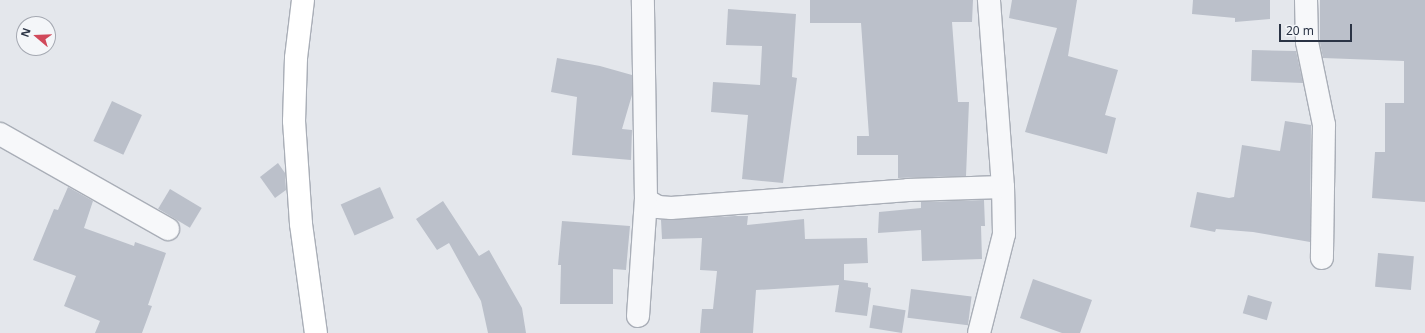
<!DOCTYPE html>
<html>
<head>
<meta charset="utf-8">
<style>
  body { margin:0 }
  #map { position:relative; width:1425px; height:333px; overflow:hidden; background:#e4e7ec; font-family:"Noto Sans",sans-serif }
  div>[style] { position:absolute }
  .building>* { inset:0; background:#bbc0ca; transform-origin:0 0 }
  .roads { filter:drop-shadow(1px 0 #a9aeb7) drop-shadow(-1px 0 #a9aeb7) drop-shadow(0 1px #a9aeb7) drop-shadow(0 -1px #a9aeb7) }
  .minor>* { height:22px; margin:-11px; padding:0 11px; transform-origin:11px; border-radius:11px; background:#f7f8fa }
  .secondary>* { height:22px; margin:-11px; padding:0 11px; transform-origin:11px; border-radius:11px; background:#fff }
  span { translate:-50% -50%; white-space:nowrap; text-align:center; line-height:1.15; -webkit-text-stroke:3.5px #f4f6f9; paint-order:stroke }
  .north { position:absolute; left:16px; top:16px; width:40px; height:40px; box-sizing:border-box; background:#f4f6f9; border:1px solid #a4a8b1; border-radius:50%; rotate:289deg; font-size:11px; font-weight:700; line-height:16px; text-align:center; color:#2b3445 }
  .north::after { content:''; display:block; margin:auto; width:14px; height:18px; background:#d1495b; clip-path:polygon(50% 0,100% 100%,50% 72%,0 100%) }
  .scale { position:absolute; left:1279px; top:24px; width:73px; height:18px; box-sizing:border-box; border:2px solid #2b3445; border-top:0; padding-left:5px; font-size:12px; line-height:14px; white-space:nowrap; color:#2b3445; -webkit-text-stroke:3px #f4f6f9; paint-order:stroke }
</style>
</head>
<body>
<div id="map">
  <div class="building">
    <div style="clip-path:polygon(810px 0,973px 0,972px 22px,952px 22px,958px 102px,969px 102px,966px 176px,898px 178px,898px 155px,857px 155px,857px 136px,869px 136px,861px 23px,810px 23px)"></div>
    <div style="clip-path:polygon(1012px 0,1077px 0,1068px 56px,1118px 70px,1105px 115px,1116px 118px,1107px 154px,1025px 132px,1057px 28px,1009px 18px)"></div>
    <div style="clip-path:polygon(1193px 0,1270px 0,1270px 19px,1235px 22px,1235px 18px,1192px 14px)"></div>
    <div style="clip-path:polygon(1320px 0,1425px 0,1425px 202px,1372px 198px,1375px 152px,1385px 152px,1385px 103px,1404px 103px,1404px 61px,1323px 58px,1320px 43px)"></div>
    <div style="clip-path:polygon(728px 9px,796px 14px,792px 77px,797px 78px,783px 183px,742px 179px,748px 115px,711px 112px,713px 82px,760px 85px,762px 46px,726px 45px)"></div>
    <div style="clip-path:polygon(1252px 50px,1296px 51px,1303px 83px,1251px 81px)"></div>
    <div style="clip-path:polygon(557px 58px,600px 66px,632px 75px,632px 95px,622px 129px,632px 130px,631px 160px,572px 155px,577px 97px,551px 92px)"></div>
    <div style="left:112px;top:101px;width:33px;height:44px;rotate:25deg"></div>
    <div style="clip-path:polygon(1285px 121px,1311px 125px,1310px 242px,1253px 232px,1216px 229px,1215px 232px,1190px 227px,1197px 192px,1229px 198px,1234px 197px,1242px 145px,1280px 151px)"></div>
    <div style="clip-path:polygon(278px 163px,285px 173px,286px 190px,275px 198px,260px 177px)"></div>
    <div style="clip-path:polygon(68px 187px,93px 201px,84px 228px,134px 246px,135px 242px,166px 253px,148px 305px,152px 306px,142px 333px,95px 333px,100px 321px,64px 306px,76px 276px,33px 260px,54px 209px,58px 210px)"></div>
    <div style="left:380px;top:187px;width:34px;height:43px;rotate:66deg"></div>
    <div style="left:170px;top:189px;width:37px;height:23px;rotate:31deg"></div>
    <div style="clip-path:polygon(984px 200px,985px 226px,981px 226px,982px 259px,922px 261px,921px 230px,878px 233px,879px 212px,921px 208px,921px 202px)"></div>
    <div style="clip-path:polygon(443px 201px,479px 256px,489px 250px,522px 308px,526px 333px,488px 333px,481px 301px,449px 243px,437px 250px,416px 219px)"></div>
    <div style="clip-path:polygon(735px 216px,748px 216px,747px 225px,804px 219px,805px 239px,867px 238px,868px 263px,844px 264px,844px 280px,868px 283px,868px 287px,871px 288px,867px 316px,835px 312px,839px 285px,756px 290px,753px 333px,700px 333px,702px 309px,713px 309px,717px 271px,700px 270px,702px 238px,662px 239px,661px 220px)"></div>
    <div style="clip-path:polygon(562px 221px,630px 226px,626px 270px,613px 269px,613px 304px,560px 304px,561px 265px,558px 265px)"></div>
    <div style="left:1378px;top:253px;width:36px;height:34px;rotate:5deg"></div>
    <div style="clip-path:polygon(1033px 279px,1092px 300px,1080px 333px,1062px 333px,1020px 318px)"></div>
    <div style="left:911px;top:289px;width:61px;height:29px;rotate:7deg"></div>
    <div style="left:1248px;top:295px;width:25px;height:19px;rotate:16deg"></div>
    <div style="left:873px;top:305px;width:33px;height:23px;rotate:9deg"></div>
  </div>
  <div class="roads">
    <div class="minor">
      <div style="left:1306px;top:0;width:42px;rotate:88.6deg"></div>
      <div style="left:1307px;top:42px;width:85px;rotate:78.4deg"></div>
      <div style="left:1324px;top:125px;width:133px;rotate:90.9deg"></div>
      <div style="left:0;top:134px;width:193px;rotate:29.5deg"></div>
      <div style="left:646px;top:200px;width:14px;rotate:30deg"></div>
      <div style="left:658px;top:207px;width:13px;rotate:4deg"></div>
      <div style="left:671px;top:208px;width:238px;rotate:-4.3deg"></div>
      <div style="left:908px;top:190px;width:95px;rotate:-1.8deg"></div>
      <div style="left:638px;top:316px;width:116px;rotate:-86.1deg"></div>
      <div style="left:646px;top:200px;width:200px;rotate:-90.9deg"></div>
      <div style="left:979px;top:333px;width:102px;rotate:-75.8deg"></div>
      <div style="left:1004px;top:234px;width:47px;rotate:-91.2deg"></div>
      <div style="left:1003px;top:187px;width:188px;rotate:-94.3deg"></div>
    </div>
    <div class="secondary">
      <div style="left:303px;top:0;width:58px;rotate:96.9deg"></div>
      <div style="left:296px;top:58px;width:63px;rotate:91.8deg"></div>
      <div style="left:294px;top:121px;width:103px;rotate:86.1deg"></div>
      <div style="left:301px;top:224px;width:110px;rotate:82.2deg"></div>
    </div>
  </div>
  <div class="north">N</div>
  <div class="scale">20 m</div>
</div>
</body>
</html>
